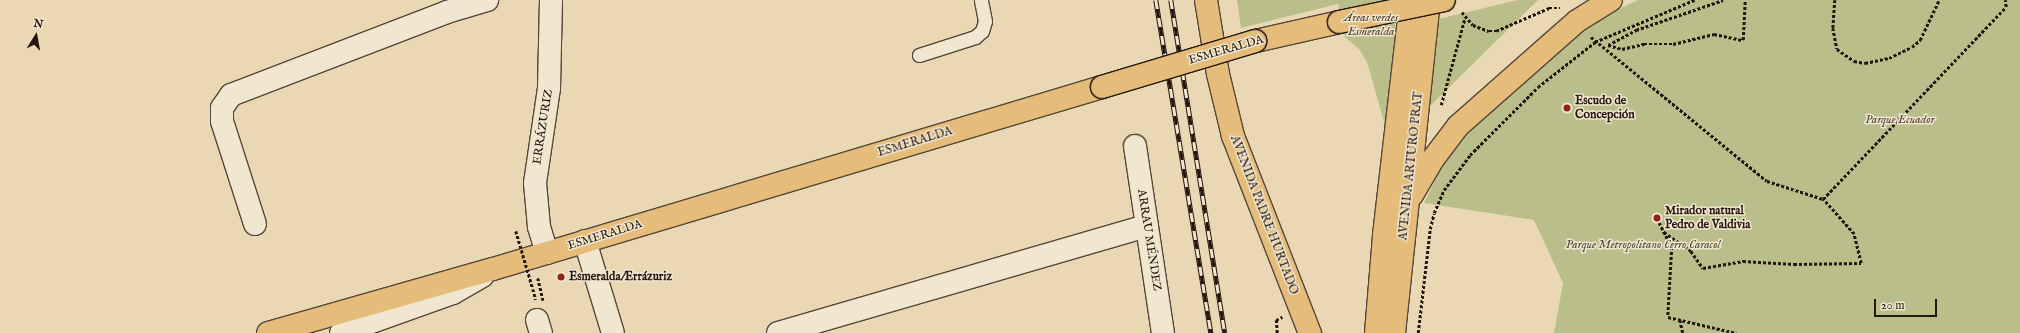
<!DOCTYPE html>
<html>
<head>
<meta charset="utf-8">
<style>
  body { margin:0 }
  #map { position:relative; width:2020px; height:333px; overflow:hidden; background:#ead8b5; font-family:"IM FELL English",serif }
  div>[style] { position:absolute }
  .green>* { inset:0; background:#babe8b }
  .path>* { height:2.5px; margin-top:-1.25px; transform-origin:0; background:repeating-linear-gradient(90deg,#24160e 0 3px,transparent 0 5px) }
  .roads { filter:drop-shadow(1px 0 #564638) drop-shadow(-1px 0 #564638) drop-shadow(0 1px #564638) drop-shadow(0 -1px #564638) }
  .service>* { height:13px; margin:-6.5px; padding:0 6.5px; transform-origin:6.5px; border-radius:6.5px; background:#f1e6cf }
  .minor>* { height:22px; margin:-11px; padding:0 11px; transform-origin:11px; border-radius:11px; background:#f1e6cf }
  .primary>* { height:22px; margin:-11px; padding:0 11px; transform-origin:11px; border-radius:11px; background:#e5bc7a }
  .rail>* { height:4.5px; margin-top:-2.25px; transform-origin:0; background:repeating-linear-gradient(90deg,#f1e6cf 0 9px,#24160e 0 18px); box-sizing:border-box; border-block:1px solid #24160e }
  .path-bridge>* { height:2.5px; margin-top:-1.25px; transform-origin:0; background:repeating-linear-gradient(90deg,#24160e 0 3px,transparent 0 5px) }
  .bridges { filter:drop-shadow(1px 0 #24160e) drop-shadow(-1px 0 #24160e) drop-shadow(0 1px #24160e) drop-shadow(0 -1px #24160e) }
  .primary-bridge>* { height:22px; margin:-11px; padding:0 11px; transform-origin:11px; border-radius:11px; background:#e5bc7a }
  .dots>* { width:11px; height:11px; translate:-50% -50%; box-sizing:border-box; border:2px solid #f1e6cf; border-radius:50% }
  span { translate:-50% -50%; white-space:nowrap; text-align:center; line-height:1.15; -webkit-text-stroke:3px #f1e6cf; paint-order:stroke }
  .park-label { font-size:12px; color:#514834; font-style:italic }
  .street-label { font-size:12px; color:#24160e }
  .poi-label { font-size:12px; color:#24160e; font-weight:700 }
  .left { translate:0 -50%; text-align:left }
  .north { position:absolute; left:16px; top:16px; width:40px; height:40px; -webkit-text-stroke:3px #f1e6cf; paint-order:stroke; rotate:11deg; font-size:11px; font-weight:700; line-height:16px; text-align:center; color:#24160e }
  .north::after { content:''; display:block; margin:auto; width:14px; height:18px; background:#24160e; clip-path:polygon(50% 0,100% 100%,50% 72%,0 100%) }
  .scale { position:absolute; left:1874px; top:299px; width:63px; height:18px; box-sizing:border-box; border:2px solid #24160e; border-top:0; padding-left:5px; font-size:12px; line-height:14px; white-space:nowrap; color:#24160e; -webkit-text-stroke:3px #f1e6cf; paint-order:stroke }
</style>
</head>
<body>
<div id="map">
  <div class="green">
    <div style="clip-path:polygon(1237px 0,1394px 0,1399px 102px,1394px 157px,1367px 62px,1359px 49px,1345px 37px,1338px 4px,1241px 28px)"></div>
    <div style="clip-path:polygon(1518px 0,1538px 0,1424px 112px,1434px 20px)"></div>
    <div style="clip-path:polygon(1638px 0,2020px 0,2020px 333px,1554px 333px,1563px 283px,1534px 220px,1424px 203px,1444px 162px,1467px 131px,1544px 57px,1600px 18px)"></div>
  </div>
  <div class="path">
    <div style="left:1835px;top:0;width:28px;rotate:94deg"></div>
    <div style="left:1833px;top:28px;width:21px;rotate:79deg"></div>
    <div style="left:1837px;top:49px;width:21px;rotate:35deg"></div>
    <div style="left:1854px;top:61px;width:11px;rotate:10deg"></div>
    <div style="left:1865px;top:63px;width:25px;rotate:-12deg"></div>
    <div style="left:1889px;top:58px;width:25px;rotate:-26deg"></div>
    <div style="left:1912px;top:47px;width:11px;rotate:-41deg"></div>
    <div style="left:1920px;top:40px;width:44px;rotate:-64.6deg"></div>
    <div style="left:1462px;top:12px;width:17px;rotate:50deg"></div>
    <div style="left:1473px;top:25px;width:17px;rotate:21deg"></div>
    <div style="left:1489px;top:31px;width:7px"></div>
    <div style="left:1496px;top:31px;width:58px;rotate:-23.5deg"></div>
    <div style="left:1549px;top:8px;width:11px"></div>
    <div style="left:1591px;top:37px;width:227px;rotate:39.3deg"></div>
    <div style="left:1767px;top:181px;width:59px;rotate:17.8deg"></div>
    <div style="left:1823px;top:199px;width:265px;rotate:-46.4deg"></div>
    <div style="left:2006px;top:7px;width:7px;rotate:-98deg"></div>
    <div style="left:1608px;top:45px;width:15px;rotate:16deg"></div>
    <div style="left:1622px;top:49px;width:23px;rotate:-13deg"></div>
    <div style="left:1644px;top:44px;width:29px"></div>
    <div style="left:1673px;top:44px;width:42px;rotate:-13.7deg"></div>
    <div style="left:1714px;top:34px;width:30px;rotate:12deg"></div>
    <div style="left:1743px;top:40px;width:40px;rotate:-87.1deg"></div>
    <div style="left:1608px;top:45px;width:32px;rotate:-28deg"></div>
    <div style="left:1636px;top:30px;width:92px;rotate:-19deg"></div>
    <div style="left:1441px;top:105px;width:91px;rotate:-74.7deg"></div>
    <div style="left:1657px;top:218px;width:33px;rotate:63deg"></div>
    <div style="left:1672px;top:247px;width:70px;rotate:93.3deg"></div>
    <div style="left:1668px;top:317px;width:70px;rotate:13.2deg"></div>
    <div style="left:1664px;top:232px;width:33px;rotate:35deg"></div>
    <div style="left:1691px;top:251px;width:21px;rotate:55deg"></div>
    <div style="left:1703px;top:268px;width:41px;rotate:-9.9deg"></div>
    <div style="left:1743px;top:261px;width:51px;rotate:3.4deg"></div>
    <div style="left:1794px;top:264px;width:67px;rotate:-0.9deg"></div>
    <div style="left:1861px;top:263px;width:30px;rotate:-104deg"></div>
    <div style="left:1854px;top:234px;width:47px;rotate:-131.5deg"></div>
    <div style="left:538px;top:278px;width:23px;rotate:77deg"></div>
    <div style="left:533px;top:289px;width:11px;rotate:75deg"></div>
    <div style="left:1680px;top:320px;width:13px;rotate:77deg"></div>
    <div style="left:1277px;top:333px;width:13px;rotate:-94deg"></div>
    <div style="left:1276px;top:320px;width:7px;rotate:-27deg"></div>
    <div style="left:1418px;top:333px;width:105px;rotate:-83.4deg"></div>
    <div style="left:1430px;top:229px;width:16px;rotate:-76deg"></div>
    <div style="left:1434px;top:213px;width:25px;rotate:-67deg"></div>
    <div style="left:1444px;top:190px;width:44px;rotate:-53.4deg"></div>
    <div style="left:1470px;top:155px;width:96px;rotate:-45deg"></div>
    <div style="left:1538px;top:87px;width:73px;rotate:-38.3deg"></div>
    <div style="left:1595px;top:42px;width:108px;rotate:-23deg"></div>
  </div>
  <div class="roads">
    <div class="service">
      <div style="left:919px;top:55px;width:59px;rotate:-17.8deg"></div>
      <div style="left:975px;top:37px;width:9px;rotate:-41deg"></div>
      <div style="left:982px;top:31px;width:10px;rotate:-73deg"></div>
      <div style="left:985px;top:21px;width:21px;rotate:-101deg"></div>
    </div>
    <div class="minor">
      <div style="left:1135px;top:146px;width:189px;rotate:81.5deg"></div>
      <div style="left:255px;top:224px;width:108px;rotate:-107.8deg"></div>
      <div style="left:222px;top:121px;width:13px;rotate:-90deg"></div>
      <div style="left:222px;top:108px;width:16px;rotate:-55deg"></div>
      <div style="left:231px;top:95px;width:231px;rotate:-21deg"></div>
      <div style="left:447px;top:12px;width:42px;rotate:-16.7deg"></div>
      <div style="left:585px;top:241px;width:96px;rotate:73.1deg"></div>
      <div style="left:547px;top:253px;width:27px;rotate:-107deg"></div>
      <div style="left:539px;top:227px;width:44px;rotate:-95.2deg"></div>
      <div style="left:535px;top:183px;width:96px;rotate:-81.6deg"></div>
      <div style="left:549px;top:88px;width:88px;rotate:-88.7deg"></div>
      <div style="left:537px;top:320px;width:14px;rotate:73deg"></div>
      <div style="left:341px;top:333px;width:119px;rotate:-19.7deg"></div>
      <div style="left:453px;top:293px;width:34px;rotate:-30deg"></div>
      <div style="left:778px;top:333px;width:384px;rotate:-16.2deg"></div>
    </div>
    <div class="primary">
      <div style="left:1206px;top:0;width:75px;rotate:80.8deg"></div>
      <div style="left:1218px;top:74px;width:64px;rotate:76.4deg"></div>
      <div style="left:1233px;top:136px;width:212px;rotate:68.7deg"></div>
      <div style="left:1255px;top:41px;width:86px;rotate:-12.7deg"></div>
      <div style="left:1412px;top:195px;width:42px;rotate:-59.7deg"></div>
      <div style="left:1433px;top:159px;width:41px;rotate:-52.9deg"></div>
      <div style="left:1458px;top:126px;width:159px;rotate:-41.4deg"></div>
      <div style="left:1577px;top:21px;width:40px;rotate:-32deg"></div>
      <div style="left:268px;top:333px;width:234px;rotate:-15.9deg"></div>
      <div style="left:493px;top:269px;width:636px;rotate:-16.64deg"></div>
      <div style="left:1376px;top:333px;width:98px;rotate:-85.3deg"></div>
      <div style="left:1384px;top:235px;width:237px;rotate:-83.4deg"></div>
      <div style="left:1394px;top:333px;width:335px;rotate:-84deg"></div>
    </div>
  </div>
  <div class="rail">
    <div style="left:1156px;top:0;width:338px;rotate:80.6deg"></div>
    <div style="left:1171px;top:0;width:337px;rotate:80.8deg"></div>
  </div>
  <div class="path-bridge">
    <div style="left:516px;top:231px;width:60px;rotate:73.7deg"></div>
  </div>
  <div class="bridges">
    <div class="primary-bridge">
      <div style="left:1339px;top:22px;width:107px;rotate:-11.8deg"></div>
      <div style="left:1102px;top:87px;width:160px;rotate:-16.7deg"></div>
    </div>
  </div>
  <div class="dots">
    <div style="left:1567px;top:108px;background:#8f2418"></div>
    <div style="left:1657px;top:218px;background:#8f2418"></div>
    <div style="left:561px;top:277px;background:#8f2418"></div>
  </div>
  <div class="park-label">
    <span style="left:1371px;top:25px">Áreas verdes<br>Esmeralda</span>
    <span style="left:1900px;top:120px">Parque Ecuador</span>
    <span style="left:1643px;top:245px">Parque Metropolitano Cerro Caracol</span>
  </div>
  <div class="street-label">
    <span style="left:1226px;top:50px;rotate:-16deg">ESMERALDA</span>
    <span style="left:543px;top:127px;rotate:-81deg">ERRÁZURIZ</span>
    <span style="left:915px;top:142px;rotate:-17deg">ESMERALDA</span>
    <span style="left:1411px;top:166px;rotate:-84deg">AVENIDA ARTURO PRAT</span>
    <span style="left:1264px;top:215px;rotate:69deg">AVENIDA PADRE HURTADO</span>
    <span style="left:605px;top:235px;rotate:-17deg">ESMERALDA</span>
    <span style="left:1149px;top:240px;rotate:81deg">ARRAU MÉNDEZ</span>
  </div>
  <div class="poi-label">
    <span class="left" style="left:1575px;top:108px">Escudo de<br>Concepción</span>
    <span class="left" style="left:1665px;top:218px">Mirador natural<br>Pedro de Valdivia</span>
    <span class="left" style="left:569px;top:277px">Esmeralda/Errázuriz</span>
  </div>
  <div class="north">N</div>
  <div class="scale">20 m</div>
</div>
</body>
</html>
